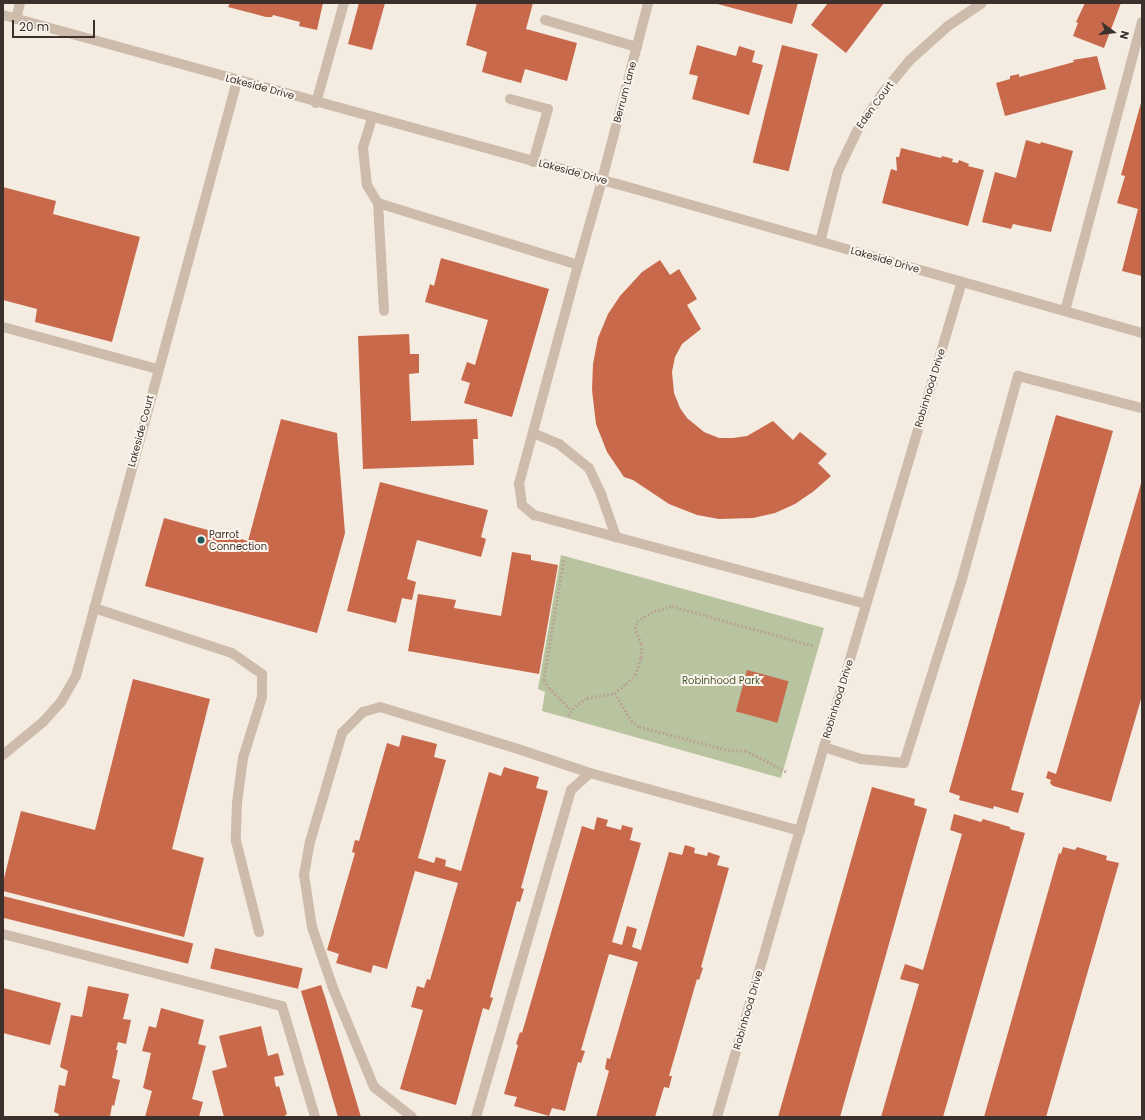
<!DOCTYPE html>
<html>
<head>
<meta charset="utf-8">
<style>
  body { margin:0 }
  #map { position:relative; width:1145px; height:1120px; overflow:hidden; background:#f4ebe1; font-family:Poppins,sans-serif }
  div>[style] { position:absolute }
  .green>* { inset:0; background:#b8c4a0 }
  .building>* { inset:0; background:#c8694b; transform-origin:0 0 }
  .path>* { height:2.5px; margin-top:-1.25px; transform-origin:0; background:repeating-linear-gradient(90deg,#b9a596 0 2px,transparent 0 4px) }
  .service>* { height:10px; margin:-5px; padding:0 5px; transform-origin:5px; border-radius:5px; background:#cdbbac }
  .minor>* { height:10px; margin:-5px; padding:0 5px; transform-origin:5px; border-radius:5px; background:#cdbbac }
  .tertiary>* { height:10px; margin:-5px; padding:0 5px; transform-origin:5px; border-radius:5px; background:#cdbbac }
  .dots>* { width:11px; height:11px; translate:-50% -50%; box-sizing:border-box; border:2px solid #fbf5ee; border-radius:50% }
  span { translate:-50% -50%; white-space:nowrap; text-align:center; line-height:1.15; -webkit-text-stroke:4px #fbf5ee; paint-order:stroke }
  .street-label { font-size:10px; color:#3b302b }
  .poi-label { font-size:10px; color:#3b302b }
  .left { translate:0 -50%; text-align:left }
  .park-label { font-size:10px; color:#4a5a2e }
  .frame { position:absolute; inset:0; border:4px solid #3b302b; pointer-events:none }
  .north { position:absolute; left:1093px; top:12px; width:40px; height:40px; -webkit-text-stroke:3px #fbf5ee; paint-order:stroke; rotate:105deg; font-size:11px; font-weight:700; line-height:16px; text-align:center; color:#3b302b }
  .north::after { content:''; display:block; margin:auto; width:14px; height:18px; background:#3b302b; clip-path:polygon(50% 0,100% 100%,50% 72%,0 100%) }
  .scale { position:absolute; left:12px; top:20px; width:83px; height:18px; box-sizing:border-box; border:2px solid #3b302b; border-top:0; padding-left:5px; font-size:12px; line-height:14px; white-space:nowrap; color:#3b302b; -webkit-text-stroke:3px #fbf5ee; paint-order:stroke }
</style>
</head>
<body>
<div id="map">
  <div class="green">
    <div style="clip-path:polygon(561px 555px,824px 628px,781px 778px,542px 711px,545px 692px,538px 689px)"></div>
  </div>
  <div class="building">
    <div style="clip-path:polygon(230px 3px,323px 3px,317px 30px,299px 26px,300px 22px,273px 15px,272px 17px,266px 17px,228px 7px)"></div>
    <div style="clip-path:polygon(359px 3px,385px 3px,372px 50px,348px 44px)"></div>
    <div style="clip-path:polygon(477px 3px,533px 3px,526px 29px,577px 43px,567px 81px,525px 69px,521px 83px,482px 72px,487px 52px,466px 45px)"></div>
    <div style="clip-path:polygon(714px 3px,798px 3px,792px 24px)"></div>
    <div style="clip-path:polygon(828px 3px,884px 3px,846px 53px,811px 25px)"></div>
    <div style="clip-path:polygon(1085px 3px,1121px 3px,1104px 48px,1073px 36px,1078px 23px,1076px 22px)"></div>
    <div style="clip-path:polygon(697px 45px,736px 56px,739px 46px,755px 51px,752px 62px,763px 65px,749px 115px,692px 99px,698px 76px,689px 74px)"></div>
    <div style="left:782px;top:45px;width:37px;height:121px;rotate:14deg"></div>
    <div style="clip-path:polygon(1097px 56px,1106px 89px,1005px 116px,996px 83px,1010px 79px,1010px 76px,1019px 74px,1019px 77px,1074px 62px,1073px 60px)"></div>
    <div style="clip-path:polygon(1142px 99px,1142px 276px,1122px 271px,1138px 209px,1117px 203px,1125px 176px,1121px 175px)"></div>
    <div style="clip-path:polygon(1026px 140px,1040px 144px,1041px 142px,1073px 151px,1051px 232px,1013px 224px,1011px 229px,982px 222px,995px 172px,1016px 178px)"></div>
    <div style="clip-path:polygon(901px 148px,941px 158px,942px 156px,953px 159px,952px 162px,958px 163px,959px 160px,969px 164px,968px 166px,984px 170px,968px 226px,882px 203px,891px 169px,897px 171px,896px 157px,899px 157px)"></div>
    <div style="clip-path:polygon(3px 187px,56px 201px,53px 214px,140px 237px,112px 342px,35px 322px,37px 309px,3px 300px)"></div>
    <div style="clip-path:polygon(441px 258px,549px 289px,512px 417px,464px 403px,470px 383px,461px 380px,467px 362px,475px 365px,488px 320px,425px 302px,430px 284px,434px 286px)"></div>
    <div style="clip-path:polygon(660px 260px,670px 275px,679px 269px,697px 299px,687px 305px,701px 329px,682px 344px,675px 357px,672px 372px,674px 393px,680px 408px,687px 418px,704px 432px,719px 438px,733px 438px,747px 436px,773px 421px,793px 440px,800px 432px,827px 454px,818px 463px,831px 476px,814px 491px,795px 504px,775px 513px,753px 518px,719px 519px,697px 515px,669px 504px,633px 480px,624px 477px,607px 452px,596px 424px,592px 390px,593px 364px,598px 338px,608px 314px,620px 296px,642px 272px)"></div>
    <div style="clip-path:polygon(409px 334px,410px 354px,419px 354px,419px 373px,409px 374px,411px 421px,477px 419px,478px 439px,473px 439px,474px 465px,363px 469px,358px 336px)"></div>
    <div style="clip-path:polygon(1056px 415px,1113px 431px,1011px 790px,1024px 793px,1018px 813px,994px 806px,993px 809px,959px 800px,960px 796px,949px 792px)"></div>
    <div style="clip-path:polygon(281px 419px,337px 433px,345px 533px,317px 633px,145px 586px,164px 518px,248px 541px)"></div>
    <div style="clip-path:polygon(1142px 480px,1142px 696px,1111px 802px,1053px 786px,1050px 783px,1051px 780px,1046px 778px,1048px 771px,1056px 774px)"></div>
    <div style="clip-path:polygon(380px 482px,488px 510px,481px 537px,486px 539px,481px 557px,417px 540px,407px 579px,416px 582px,412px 600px,402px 598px,396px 623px,347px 611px)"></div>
    <div style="clip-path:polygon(512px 552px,531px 555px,531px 560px,558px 565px,539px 674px,408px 651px,418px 594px,456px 600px,454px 608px,501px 616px)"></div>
    <div style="left:747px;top:670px;width:43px;height:43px;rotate:15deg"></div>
    <div style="clip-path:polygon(133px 679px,210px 699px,172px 849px,204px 858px,184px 937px,3px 891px,3px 882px,21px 811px,95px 830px)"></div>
    <div style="clip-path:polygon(402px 735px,437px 744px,434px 757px,446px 760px,418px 858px,434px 863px,436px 857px,446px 860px,445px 866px,461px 871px,489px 772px,501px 776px,504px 767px,539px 777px,536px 788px,548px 791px,521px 888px,524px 889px,520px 902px,517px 901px,490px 997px,493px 998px,489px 1010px,483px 1008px,456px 1105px,400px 1089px,423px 1010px,411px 1007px,417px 986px,424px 988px,427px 979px,430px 980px,458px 883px,415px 871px,387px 969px,373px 965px,371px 973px,336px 963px,339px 954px,327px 950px,355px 853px,352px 852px,355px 840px,359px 841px,387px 743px,399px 747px)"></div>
    <div style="clip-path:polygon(872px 787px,915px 799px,914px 805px,927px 809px,865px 1029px,840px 1117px,778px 1117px)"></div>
    <div style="clip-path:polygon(954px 814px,981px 822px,983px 819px,1010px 827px,1010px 829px,1025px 833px,943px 1117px,881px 1117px,919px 984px,900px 979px,905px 964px,923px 970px,962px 834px,950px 830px)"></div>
    <div style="clip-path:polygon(597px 817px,608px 820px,606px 826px,621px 830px,622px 825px,633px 828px,630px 840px,641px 843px,612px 942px,622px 945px,627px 926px,637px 929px,632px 947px,641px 950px,669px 852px,682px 855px,685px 845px,695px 848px,694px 853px,707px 856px,708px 852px,720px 856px,717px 865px,729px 868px,701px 967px,703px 968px,699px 980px,697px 979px,669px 1076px,672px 1076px,669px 1088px,664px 1087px,655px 1117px,596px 1117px,609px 1071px,605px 1069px,607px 1058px,610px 1059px,638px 962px,609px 954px,581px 1050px,585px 1051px,581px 1063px,578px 1062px,565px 1111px,552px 1108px,549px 1116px,514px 1106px,517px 1097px,504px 1094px,518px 1045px,516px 1044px,520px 1032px,522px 1033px,582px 826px,594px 830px)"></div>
    <div style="clip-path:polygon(1063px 847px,1075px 850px,1077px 847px,1107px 856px,1106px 860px,1119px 863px,1046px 1117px,984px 1117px,1059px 853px,1061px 854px)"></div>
    <div style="left:3px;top:896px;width:196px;height:21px;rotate:14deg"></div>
    <div style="left:215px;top:948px;width:90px;height:21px;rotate:13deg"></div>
    <div style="clip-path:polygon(321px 985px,326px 1000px,361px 1117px,338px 1117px,301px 991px)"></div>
    <div style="clip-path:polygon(88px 986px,129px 994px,123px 1019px,131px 1020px,126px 1044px,118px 1042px,116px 1050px,118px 1050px,112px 1078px,120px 1080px,114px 1106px,112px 1105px,110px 1117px,58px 1117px,59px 1114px,54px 1112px,59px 1085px,65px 1086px,68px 1071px,60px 1067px,71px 1015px,82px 1017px)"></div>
    <div style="clip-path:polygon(3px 988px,61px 1003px,50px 1045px,3px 1033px)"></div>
    <div style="clip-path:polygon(161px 1008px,204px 1020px,198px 1044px,206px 1046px,192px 1099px,203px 1102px,199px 1117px,145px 1117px,152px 1091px,143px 1088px,151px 1053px,142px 1051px,149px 1026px,156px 1028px)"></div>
    <div style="clip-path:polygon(261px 1026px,268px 1056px,278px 1053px,284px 1075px,274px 1077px,276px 1087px,279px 1086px,287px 1114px,283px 1117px,224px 1117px,212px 1071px,227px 1067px,219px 1036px)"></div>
  </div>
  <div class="path">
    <div style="left:564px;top:560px;width:122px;rotate:99.5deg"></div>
    <div style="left:544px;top:680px;width:9px;rotate:58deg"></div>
    <div style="left:549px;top:688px;width:32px;rotate:44deg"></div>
    <div style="left:568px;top:716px;width:12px;rotate:-55deg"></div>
    <div style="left:575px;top:706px;width:14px;rotate:-34deg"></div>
    <div style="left:587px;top:698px;width:27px;rotate:-10deg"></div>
    <div style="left:786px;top:772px;width:45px;rotate:-152.3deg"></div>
    <div style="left:746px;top:751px;width:16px;rotate:180deg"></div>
    <div style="left:730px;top:751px;width:94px;rotate:-165.2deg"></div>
    <div style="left:639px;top:727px;width:9px;rotate:-144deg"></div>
    <div style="left:632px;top:722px;width:34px;rotate:-122deg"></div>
    <div style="left:614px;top:693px;width:15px;rotate:-37deg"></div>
    <div style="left:626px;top:684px;width:13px;rotate:-45deg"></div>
    <div style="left:635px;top:675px;width:18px;rotate:-71deg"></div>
    <div style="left:641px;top:658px;width:14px;rotate:-90deg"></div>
    <div style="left:641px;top:644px;width:16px;rotate:-112deg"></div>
    <div style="left:635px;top:629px;width:8px;rotate:-76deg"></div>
    <div style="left:637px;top:621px;width:20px;rotate:-30deg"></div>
    <div style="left:654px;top:611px;width:19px;rotate:-16deg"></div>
    <div style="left:672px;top:606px;width:148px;rotate:15.7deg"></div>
  </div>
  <div class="service">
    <div style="left:545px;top:20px;width:96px;rotate:16.4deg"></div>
    <div style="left:510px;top:99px;width:39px;rotate:15deg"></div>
    <div style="left:548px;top:109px;width:55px;rotate:105.8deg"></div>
    <div style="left:316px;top:103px;width:104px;rotate:-74.4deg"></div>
    <div style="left:372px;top:118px;width:31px;rotate:107deg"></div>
    <div style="left:363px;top:148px;width:37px;rotate:84deg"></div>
    <div style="left:367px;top:185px;width:21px;rotate:59deg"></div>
    <div style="left:378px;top:203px;width:209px;rotate:17.2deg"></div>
    <div style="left:578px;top:265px;width:88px;rotate:-74.2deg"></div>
    <div style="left:378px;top:203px;width:108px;rotate:86.8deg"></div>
    <div style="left:578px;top:265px;width:226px;rotate:105.1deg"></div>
    <div style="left:519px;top:483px;width:22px;rotate:82deg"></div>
    <div style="left:522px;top:505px;width:16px;rotate:40deg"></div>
    <div style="left:534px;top:515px;width:344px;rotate:15deg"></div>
    <div style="left:1065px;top:311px;width:299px;rotate:-75.1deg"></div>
    <div style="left:3px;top:327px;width:161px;rotate:15.2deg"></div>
    <div style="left:533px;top:433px;width:28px;rotate:23deg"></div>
    <div style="left:559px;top:444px;width:38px;rotate:39deg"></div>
    <div style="left:589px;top:468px;width:29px;rotate:65deg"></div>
    <div style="left:601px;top:494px;width:46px;rotate:70.8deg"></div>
    <div style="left:94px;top:608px;width:145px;rotate:18.1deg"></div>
    <div style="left:232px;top:653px;width:37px;rotate:35deg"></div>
    <div style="left:262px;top:674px;width:23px;rotate:90deg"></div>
    <div style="left:262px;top:697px;width:64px;rotate:107.3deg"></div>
    <div style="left:243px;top:758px;width:45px;rotate:97.6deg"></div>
    <div style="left:237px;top:803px;width:38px;rotate:92deg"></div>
    <div style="left:236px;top:841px;width:94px;rotate:75.8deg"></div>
    <div style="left:824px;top:747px;width:39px;rotate:18deg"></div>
    <div style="left:861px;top:759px;width:43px;rotate:5.3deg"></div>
    <div style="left:904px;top:763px;width:193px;rotate:-72.5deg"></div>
    <div style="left:962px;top:579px;width:211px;rotate:-74.6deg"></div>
    <div style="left:1018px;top:376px;width:128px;rotate:14.5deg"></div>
    <div style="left:3px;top:934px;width:288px;rotate:14.5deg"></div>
    <div style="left:282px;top:1006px;width:116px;rotate:73.4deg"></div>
    <div style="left:412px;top:1117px;width:48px;rotate:-141.7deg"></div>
    <div style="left:374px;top:1087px;width:107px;rotate:-112.5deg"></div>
    <div style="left:333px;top:988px;width:65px;rotate:-109deg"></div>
    <div style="left:312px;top:927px;width:53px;rotate:-98.7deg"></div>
    <div style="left:304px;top:875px;width:34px;rotate:-80deg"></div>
    <div style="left:310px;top:842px;width:114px;rotate:-73.6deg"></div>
    <div style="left:342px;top:733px;width:30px;rotate:-45deg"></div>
    <div style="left:363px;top:712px;width:18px;rotate:-16deg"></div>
    <div style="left:380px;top:707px;width:141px;rotate:16.9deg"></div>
    <div style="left:515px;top:748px;width:79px;rotate:18.4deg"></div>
    <div style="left:476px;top:1117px;width:341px;rotate:-73.8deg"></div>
    <div style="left:571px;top:790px;width:25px;rotate:-42deg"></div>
    <div style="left:590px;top:773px;width:218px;rotate:15.4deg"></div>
  </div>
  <div class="minor">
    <div style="left:16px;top:19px;width:16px;rotate:-76deg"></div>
    <div style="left:602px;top:180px;width:183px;rotate:-75.4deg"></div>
    <div style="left:820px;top:242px;width:73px;rotate:-75.8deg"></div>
    <div style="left:838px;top:171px;width:44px;rotate:-64.6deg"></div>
    <div style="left:857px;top:131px;width:45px;rotate:-56deg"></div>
    <div style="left:882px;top:94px;width:44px;rotate:-50.5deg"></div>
    <div style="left:910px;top:60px;width:51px;rotate:-41.8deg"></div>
    <div style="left:948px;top:26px;width:41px;rotate:-34.1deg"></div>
    <div style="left:3px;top:755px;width:52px;rotate:-39.5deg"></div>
    <div style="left:43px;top:722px;width:27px;rotate:-48deg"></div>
    <div style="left:61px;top:702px;width:30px;rotate:-60deg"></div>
    <div style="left:76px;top:676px;width:616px;rotate:-74.86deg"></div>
    <div style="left:717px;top:1117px;width:385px;rotate:-73.9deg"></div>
    <div style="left:824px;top:747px;width:485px;rotate:-73.5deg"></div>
  </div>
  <div class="tertiary">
    <div style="left:3px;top:15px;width:656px;rotate:15.39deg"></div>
    <div style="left:635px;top:189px;width:527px;rotate:15.86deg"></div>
  </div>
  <div class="dots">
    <div style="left:201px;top:540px;background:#1f5a5e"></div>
  </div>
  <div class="street-label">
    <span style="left:260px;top:87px;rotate:15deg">Lakeside Drive</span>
    <span style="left:625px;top:92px;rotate:-75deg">Berrum Lane</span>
    <span style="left:875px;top:105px;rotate:-54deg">Eden Court</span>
    <span style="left:573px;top:172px;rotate:15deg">Lakeside Drive</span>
    <span style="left:885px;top:260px;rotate:16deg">Lakeside Drive</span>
    <span style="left:930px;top:388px;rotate:-73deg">Robinhood Drive</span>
    <span style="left:141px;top:431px;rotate:-75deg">Lakeside Court</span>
    <span style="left:838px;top:699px;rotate:-73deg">Robinhood Drive</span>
    <span style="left:748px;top:1010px;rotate:-74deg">Robinhood Drive</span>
  </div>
  <div class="poi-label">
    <span class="left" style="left:209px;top:540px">Parrot<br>Connection</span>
  </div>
  <div class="park-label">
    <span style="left:721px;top:681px">Robinhood Park</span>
  </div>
  <div class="frame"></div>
  <div class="north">N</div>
  <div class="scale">20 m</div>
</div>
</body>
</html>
